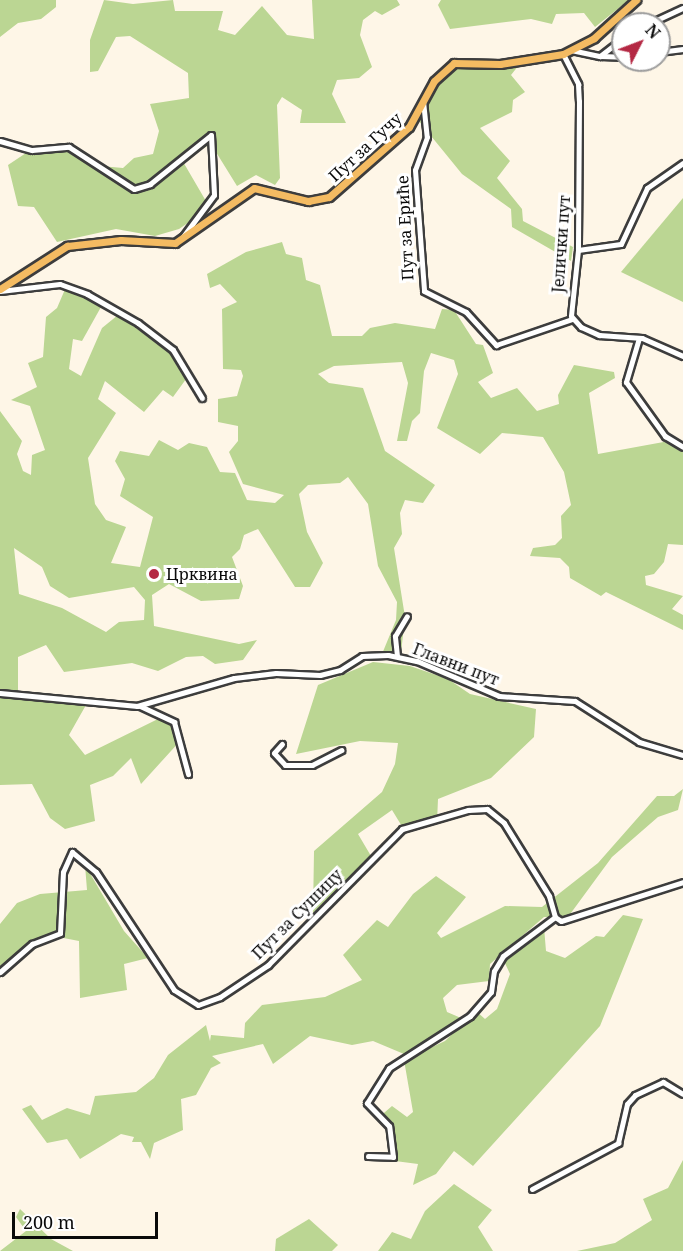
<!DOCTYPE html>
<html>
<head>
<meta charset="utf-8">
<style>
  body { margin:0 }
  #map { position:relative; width:683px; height:1251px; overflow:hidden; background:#fef6e7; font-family:"Noto Serif",serif }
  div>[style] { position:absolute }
  .forest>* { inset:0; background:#bbd693 }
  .roads { filter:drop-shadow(2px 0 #3d3d3d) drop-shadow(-2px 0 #3d3d3d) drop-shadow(0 2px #3d3d3d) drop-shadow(0 -2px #3d3d3d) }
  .minor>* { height:5px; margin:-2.5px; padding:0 2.5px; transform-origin:2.5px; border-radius:2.5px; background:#fff }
  .major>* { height:7px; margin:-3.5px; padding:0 3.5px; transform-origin:3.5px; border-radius:3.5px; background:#f4bb62 }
  .dots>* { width:16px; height:16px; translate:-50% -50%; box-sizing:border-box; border:3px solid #fff; border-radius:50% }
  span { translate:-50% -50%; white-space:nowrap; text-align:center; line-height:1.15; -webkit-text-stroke:6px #fff; paint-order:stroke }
  .street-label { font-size:16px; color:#0a0a0a }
  .poi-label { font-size:16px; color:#0a0a0a }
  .left { translate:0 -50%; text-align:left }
  .north { position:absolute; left:611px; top:12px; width:60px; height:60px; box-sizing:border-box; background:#fff; border:2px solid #9d9d9d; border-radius:50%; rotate:48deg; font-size:16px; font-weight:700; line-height:24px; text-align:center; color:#0a0a0a }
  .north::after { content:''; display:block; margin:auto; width:21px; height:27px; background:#b42843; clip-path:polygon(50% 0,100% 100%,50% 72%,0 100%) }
  .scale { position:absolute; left:12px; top:1212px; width:146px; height:27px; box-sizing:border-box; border:3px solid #0a0a0a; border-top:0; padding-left:8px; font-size:18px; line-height:21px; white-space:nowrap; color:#0a0a0a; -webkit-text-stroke:4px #fff; paint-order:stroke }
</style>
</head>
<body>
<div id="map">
  <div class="forest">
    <div style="clip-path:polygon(0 0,56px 0,56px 7px,41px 19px,18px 23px,0 37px)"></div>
    <div style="clip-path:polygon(104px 0,133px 4px,173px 0,175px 11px,223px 11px,218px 30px,235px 35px,262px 6px,287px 35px,314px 39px,312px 0,397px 0,400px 5px,382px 15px,375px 11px,363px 20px,360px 35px,372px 67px,359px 78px,337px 80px,332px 94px,346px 123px,300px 123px,302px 110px,282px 97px,277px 105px,280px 178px,275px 185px,256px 175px,237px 186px,211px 144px,182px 160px,210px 208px,179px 229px,155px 236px,116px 229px,57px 242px,34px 207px,18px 206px,8px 165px,29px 151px,46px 150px,66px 151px,90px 165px,123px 168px,134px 158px,153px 154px,159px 131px,150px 104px,189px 98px,188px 73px,130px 36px,116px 37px,98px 71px,90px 72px,90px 40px)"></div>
    <div style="clip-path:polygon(441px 0,629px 0,595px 27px,584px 13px,556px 14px,552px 24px,531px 19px,450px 29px,438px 5px)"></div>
    <div style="clip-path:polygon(519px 65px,511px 75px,525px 92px,513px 100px,512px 112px,480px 128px,510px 161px,497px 178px,522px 209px,523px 221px,573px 247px,571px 261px,512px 227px,511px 209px,462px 174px,418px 120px,438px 85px,452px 71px,465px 66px)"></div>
    <div style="clip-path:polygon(683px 198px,683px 302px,621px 272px)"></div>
    <div style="clip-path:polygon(evenodd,282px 242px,286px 254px,302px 258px,306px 280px,320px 285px,332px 336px,362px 336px,370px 328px,395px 323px,435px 329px,442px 309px,454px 310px,476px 344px,483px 345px,493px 373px,478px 382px,491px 398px,517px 388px,537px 411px,559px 404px,558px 395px,574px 365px,614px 372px,615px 378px,589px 393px,598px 454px,669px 441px,683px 451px,683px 545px,668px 544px,664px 562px,654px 574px,645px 576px,646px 585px,683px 596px,672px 609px,683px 615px,683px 630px,606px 592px,601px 596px,570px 578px,569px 567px,560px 558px,530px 556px,533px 548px,555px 545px,562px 538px,561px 516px,571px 505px,564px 472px,543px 437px,502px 433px,480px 454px,437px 428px,458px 374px,454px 360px,431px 353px,424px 371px,420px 413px,412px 421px,407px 441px,397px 441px,408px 383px,402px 362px,334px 366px,318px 374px,329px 383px,363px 388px,385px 451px,435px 485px,423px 503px,405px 500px,400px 513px,402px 534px,394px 548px,405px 617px,401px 653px,382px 654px,396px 620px,397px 602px,378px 566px,368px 504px,348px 477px,340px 483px,308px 485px,299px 494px,307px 532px,323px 563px,310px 587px,295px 587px,258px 529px,244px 535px,240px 549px,232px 557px,243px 586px,239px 599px,201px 601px,169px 584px,152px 595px,154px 626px,239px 644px,257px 640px,243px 660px,215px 664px,203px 656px,186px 657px,158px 671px,132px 663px,64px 672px,46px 645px,18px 657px,18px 696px,86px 705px,69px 735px,85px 755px,162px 717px,174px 722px,181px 740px,141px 784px,131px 758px,113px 776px,90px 785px,95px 821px,65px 829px,50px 818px,32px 784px,0 785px,0 411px,22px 441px,17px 454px,23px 471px,31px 475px,32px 455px,45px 450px,30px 406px,11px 400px,37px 387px,28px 363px,43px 357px,46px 317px,57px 308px,66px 287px,101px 307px,82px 341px,73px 339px,69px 369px,81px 376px,102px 328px,118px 315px,175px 356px,189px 375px,173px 397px,163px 390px,144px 412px,105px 381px,98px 399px,116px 413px,88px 458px,95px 504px,106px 520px,126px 527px,111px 563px,140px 567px,153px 517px,120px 496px,125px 479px,115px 461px,120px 451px,149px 456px,159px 440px,178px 450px,189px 443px,207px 447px,220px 472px,235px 473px,247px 500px,275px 503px,284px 495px,243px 484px,229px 452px,238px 441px,238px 426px,218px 422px,218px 399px,237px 396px,243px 376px,241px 370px,223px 369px,222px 309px,237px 302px,220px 284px,210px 288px,207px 274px,246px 252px,282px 242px,14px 548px,42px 567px,50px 586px,69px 598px,134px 587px,145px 600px,144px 620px,119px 622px,106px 632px,62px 608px,19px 594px,14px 548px)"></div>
    <div style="clip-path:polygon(373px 662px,410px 666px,448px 679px,470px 694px,536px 709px,534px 737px,491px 778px,438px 799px,437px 822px,403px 828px,392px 810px,358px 834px,371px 856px,313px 913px,314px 851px,382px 792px,395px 764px,398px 743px,360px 741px,296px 754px,318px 685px)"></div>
    <div style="clip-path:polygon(683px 789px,678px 810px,658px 817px,612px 857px,568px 917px,544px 917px,490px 964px,489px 981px,457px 985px,443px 998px,447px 1012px,461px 1018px,404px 1054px,373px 1041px,352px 1045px,310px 1036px,273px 1064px,263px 1044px,212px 1056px,221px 1063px,211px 1068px,196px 1095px,181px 1099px,183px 1130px,154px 1143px,150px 1159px,141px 1142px,132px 1142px,134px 1137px,121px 1134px,80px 1159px,67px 1139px,47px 1143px,22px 1109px,31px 1105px,42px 1120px,67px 1108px,90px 1115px,95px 1096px,136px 1092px,154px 1078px,168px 1055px,206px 1025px,210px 1041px,211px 1035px,244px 1038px,245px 1023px,262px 1005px,325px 997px,362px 980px,343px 955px,377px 920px,388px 927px,413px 894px,436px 876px,466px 897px,437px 933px,441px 938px,505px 906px,542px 907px,598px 863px,657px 796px,674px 796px)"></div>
    <div style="clip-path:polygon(85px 865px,124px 931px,148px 958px,124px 964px,127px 990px,80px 998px,79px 941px,48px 935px,0 966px,0 924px,17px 903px,40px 894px,87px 890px)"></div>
    <div style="clip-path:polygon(623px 915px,643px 919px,600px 1026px,473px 1166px,454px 1151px,436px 1174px,413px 1185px,418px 1164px,395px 1161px,393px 1135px,377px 1119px,392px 1106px,407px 1117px,413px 1112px,404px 1060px,445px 1041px,476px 1011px,485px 1019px,497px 1009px,510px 974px,504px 961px,544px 927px,546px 951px,565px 958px,596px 936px,604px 937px)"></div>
    <div style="clip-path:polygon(683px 1160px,683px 1251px,577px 1251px,615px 1243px,652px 1220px,643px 1199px,668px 1188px)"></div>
    <div style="clip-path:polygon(454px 1184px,492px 1210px,478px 1227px,493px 1251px,378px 1251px,392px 1232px,411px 1239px,425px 1211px)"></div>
    <div style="clip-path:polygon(20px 1209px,51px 1239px,73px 1251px,0 1251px,26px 1231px,16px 1217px)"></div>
    <div style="clip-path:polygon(309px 1219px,338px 1245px,332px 1251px,275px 1251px,276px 1239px)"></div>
  </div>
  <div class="roads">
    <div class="minor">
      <div style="left:648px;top:24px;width:38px;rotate:-25deg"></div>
      <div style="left:571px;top:50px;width:30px;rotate:12deg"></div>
      <div style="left:600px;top:56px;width:29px;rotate:-38deg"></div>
      <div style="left:659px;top:52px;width:24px;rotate:-7deg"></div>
      <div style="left:563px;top:54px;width:34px;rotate:63deg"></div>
      <div style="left:578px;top:84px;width:17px;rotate:87deg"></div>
      <div style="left:579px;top:101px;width:149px;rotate:90.4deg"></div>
      <div style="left:578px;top:250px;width:66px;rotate:96.1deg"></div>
      <div style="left:571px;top:316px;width:15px;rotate:48deg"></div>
      <div style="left:581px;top:327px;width:20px;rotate:24deg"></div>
      <div style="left:599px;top:335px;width:43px;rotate:4deg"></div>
      <div style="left:642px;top:338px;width:45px;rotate:23.7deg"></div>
      <div style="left:600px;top:56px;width:23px;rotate:2deg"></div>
      <div style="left:423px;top:101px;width:36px;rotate:84deg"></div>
      <div style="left:427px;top:137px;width:35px;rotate:110deg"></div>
      <div style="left:415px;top:170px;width:121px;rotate:85.7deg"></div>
      <div style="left:424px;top:291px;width:47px;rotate:26.6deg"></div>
      <div style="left:466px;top:312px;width:45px;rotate:47.7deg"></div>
      <div style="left:496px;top:345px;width:80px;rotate:-18.9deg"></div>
      <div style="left:0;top:141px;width:33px;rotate:16deg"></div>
      <div style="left:32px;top:150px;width:37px;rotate:-5deg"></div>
      <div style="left:69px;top:147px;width:77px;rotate:32.9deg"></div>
      <div style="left:134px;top:189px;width:17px;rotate:-17deg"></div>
      <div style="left:150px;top:184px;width:78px;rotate:-38.8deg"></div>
      <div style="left:211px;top:135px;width:60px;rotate:87.1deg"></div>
      <div style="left:214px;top:195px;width:54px;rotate:126.7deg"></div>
      <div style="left:578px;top:250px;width:43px;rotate:-7.9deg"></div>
      <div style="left:621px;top:244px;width:62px;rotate:-65.1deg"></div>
      <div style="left:647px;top:188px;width:44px;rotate:-34.8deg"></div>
      <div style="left:0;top:291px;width:60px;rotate:-6.7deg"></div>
      <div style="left:60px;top:284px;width:29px;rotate:20deg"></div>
      <div style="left:87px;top:294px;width:59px;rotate:29.6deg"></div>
      <div style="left:138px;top:323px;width:44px;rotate:37.6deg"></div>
      <div style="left:173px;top:350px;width:56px;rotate:58.9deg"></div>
      <div style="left:639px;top:338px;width:46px;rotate:106.5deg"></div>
      <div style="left:626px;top:382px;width:67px;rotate:54.2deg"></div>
      <div style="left:665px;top:436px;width:21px;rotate:31deg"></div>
      <div style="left:397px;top:656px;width:20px;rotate:-96deg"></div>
      <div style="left:395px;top:636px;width:23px;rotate:-59deg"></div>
      <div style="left:0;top:693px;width:138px;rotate:5.4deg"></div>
      <div style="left:137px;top:706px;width:101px;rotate:-16.1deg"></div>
      <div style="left:234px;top:678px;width:42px;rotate:-6.8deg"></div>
      <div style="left:276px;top:673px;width:44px;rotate:2.6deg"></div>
      <div style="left:320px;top:675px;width:21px;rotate:-14deg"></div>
      <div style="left:340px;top:670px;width:26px;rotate:-32deg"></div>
      <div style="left:362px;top:656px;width:26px;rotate:-2deg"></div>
      <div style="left:388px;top:655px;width:30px;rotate:12deg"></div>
      <div style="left:417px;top:661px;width:89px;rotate:23.1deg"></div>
      <div style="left:499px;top:696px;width:76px;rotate:3.8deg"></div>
      <div style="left:575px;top:701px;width:76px;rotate:32.6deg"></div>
      <div style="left:639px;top:742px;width:46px;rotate:16.5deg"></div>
      <div style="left:140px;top:706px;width:38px;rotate:25deg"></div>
      <div style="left:174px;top:722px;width:54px;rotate:74.9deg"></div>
      <div style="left:282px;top:744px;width:12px;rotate:132deg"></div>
      <div style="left:274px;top:753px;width:16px;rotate:47deg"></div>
      <div style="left:285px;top:765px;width:27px"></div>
      <div style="left:312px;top:765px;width:33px;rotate:-27deg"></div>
      <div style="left:0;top:972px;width:43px;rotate:-41.2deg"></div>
      <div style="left:32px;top:944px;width:30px;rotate:-21deg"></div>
      <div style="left:60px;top:933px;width:61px;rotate:-87.2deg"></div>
      <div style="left:63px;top:872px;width:22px;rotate:-66deg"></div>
      <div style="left:72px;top:852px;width:31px;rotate:40deg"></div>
      <div style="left:96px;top:872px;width:141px;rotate:56.5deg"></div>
      <div style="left:174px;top:990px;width:28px;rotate:32deg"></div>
      <div style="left:198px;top:1005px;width:23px;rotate:-20deg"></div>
      <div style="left:220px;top:997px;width:58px;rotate:-33.7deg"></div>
      <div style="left:268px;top:965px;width:191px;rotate:-45.4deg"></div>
      <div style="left:402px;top:829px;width:69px;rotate:-16.1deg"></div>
      <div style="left:468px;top:810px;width:19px;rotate:-3deg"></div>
      <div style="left:487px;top:809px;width:22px;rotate:39deg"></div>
      <div style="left:504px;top:823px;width:86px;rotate:58.3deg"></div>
      <div style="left:549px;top:896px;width:22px;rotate:74deg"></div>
      <div style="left:555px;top:917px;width:7px;rotate:34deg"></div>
      <div style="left:561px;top:921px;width:128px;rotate:-17.7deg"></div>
      <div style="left:368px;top:1156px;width:25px;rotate:2deg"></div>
      <div style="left:393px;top:1157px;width:31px;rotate:-97deg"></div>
      <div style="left:389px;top:1126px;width:32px;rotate:-134deg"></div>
      <div style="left:367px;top:1103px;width:41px;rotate:-57.8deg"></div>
      <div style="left:389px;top:1068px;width:96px;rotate:-32.7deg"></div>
      <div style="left:470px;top:1016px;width:32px;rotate:-49deg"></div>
      <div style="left:491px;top:992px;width:21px;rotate:-82deg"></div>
      <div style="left:494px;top:971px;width:17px;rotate:-59deg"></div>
      <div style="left:503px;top:956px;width:65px;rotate:-36.9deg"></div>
      <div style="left:532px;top:1189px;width:98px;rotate:-28.1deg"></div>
      <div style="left:618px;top:1143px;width:40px;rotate:-77deg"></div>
      <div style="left:627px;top:1104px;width:12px;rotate:-48deg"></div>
      <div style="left:635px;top:1095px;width:31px;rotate:-25deg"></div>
      <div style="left:663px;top:1082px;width:23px;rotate:31deg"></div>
    </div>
    <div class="major">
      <div style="left:0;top:289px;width:80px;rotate:-32.7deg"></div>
      <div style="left:67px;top:246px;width:54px;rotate:-6.3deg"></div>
      <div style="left:121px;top:240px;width:54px;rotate:3.2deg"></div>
      <div style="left:175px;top:243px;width:96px;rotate:-34.8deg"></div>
      <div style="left:254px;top:188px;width:56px;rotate:13.5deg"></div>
      <div style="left:308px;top:201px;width:21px;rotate:-11deg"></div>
      <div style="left:329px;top:197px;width:106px;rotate:-41.2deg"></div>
      <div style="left:409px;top:127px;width:52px;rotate:-61.5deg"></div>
      <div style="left:434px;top:81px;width:27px;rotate:-42deg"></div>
      <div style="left:454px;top:63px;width:46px;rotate:1.2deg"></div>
      <div style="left:500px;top:64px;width:64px;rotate:-9deg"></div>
      <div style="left:563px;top:54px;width:35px;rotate:-27deg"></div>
      <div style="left:594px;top:38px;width:57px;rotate:-42.1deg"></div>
    </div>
  </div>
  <div class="dots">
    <div style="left:154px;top:574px;background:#b42843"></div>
  </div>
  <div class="street-label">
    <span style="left:365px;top:147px;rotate:-43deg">Пут за Гучу</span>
    <span style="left:405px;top:228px;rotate:-93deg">Пут за Ериће</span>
    <span style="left:561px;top:244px;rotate:-86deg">Јелички пут</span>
    <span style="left:456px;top:664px;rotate:21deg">Главни пут</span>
    <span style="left:297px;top:914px;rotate:-45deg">Пут за Сушицу</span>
  </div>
  <div class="poi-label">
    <span class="left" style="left:166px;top:574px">Црквина</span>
  </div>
  <div class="north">N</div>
  <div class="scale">200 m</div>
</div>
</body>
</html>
